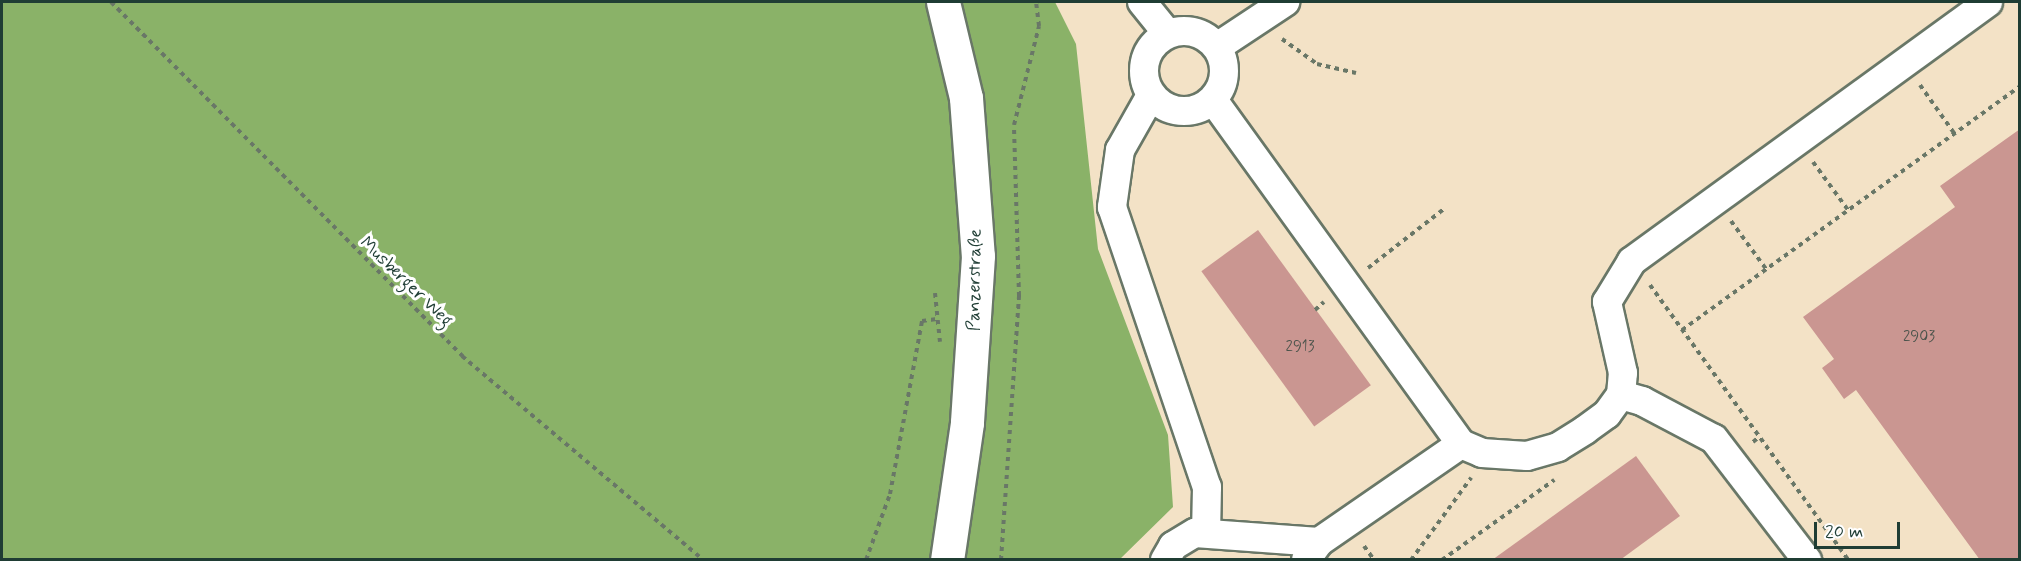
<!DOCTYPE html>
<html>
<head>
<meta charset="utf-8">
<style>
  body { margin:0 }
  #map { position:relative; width:2021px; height:561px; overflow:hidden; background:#f3e2c6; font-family:Mynerve,sans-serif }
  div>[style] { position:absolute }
  .forest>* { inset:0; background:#8ab268 }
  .building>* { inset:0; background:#ca9691; transform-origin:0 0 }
  .path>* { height:4px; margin-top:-2px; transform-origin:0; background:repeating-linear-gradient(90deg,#697767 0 4.5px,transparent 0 9px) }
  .roads { filter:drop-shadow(2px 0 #697767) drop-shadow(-2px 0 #697767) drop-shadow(0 2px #697767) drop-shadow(0 -2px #697767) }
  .minor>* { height:28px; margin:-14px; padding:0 14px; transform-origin:14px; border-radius:14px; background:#fff }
  .minor>.ring { margin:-14px; padding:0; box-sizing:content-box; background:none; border:28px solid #fff; border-radius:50% }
  .major>* { height:33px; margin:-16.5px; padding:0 16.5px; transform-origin:16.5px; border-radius:16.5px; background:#fff }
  span { translate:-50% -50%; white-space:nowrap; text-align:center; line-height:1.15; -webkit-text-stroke:6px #fff; paint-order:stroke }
  .number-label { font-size:15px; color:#4a534b }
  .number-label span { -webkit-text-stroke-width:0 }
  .street-label { font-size:18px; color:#1f3d34 }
  .frame { position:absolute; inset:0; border:3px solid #1f3d34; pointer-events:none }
  .scale { position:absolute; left:1814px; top:522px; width:86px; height:27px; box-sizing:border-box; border:3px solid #1f3d34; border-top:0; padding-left:8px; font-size:18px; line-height:21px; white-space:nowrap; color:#1f3d34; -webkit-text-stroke:4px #fff; paint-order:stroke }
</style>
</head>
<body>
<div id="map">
  <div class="forest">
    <div style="clip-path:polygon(2px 2px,1055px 2px,1076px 44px,1098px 249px,1168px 435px,1173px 507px,1119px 560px,2px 559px)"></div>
  </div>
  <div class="building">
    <div style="clip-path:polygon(2020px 129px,2020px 560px,1980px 560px,1856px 390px,1844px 399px,1822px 368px,1834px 359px,1803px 317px,1955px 207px,1940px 186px)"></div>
    <div style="left:1258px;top:230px;width:192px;height:70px;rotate:54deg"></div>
    <div style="clip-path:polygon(1636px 456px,1680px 516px,1620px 560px,1492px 560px)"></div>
  </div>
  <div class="path">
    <div style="left:111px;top:2px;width:499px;rotate:45.2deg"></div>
    <div style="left:462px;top:356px;width:316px;rotate:40.2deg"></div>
    <div style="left:1282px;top:39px;width:43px;rotate:35.5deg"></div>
    <div style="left:1317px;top:64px;width:40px;rotate:13deg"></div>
    <div style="left:1920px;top:85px;width:59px;rotate:54.7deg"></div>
    <div style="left:1813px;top:162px;width:59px;rotate:53.9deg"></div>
    <div style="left:1731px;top:221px;width:59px;rotate:53.9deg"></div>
    <div style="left:1368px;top:268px;width:98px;rotate:-37.9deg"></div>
    <div style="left:1650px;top:285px;width:339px;rotate:54.2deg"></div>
    <div style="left:935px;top:293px;width:49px;rotate:84.2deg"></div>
    <div style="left:1315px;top:310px;width:12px;rotate:-42deg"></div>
    <div style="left:1682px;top:330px;width:417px;rotate:-35.8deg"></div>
    <div style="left:1753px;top:442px;width:8px;rotate:-40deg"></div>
    <div style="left:1364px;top:546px;width:17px;rotate:54deg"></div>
    <div style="left:866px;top:560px;width:70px;rotate:-70deg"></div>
    <div style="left:890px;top:494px;width:176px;rotate:-79.5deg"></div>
    <div style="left:922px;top:321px;width:15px;rotate:-8deg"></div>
    <div style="left:1001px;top:560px;width:265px;rotate:-86.1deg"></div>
    <div style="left:1019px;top:296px;width:171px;rotate:-91.7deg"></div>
    <div style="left:1014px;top:125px;width:102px;rotate:-75.8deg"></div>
    <div style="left:1039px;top:26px;width:24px;rotate:-97deg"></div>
    <div style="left:1411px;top:560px;width:102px;rotate:-53.8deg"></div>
    <div style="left:1442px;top:560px;width:138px;rotate:-35.5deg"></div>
  </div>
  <div class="roads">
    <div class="minor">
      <div style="left:1142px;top:2px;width:40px;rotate:51deg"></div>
      <div class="ring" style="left:1144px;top:31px;width:52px;height:52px"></div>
      <div style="left:1217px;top:47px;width:82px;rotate:-33.5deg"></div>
      <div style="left:1150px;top:97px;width:61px;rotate:119.5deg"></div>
      <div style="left:1120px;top:150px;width:58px;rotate:98deg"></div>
      <div style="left:1112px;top:207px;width:296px;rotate:71.3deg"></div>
      <div style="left:1207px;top:487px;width:46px;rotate:91.2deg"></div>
      <div style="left:1213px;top:100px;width:424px;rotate:54.2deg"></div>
      <div style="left:1461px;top:444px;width:173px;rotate:145.4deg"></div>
      <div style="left:1319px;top:542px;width:22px;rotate:126deg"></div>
      <div style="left:1621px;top:395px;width:22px;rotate:-85deg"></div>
      <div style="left:1623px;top:373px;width:73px;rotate:-102.7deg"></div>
      <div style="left:1607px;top:302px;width:48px;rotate:-58.6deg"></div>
      <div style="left:1632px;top:261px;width:440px;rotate:-36deg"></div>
      <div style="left:1461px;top:444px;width:23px;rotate:23deg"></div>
      <div style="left:1482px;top:453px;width:45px;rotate:3.8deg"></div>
      <div style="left:1527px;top:456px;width:32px;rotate:-16deg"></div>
      <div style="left:1558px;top:447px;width:32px;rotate:-32deg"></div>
      <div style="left:1585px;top:430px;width:27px;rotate:-36deg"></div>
      <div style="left:1607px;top:414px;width:24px;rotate:-54deg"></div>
      <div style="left:1621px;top:395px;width:22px;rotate:16deg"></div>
      <div style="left:1642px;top:401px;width:81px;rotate:27.8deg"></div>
      <div style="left:1714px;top:439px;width:153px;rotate:52.5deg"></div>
      <div style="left:1165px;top:560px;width:16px;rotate:-60deg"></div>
      <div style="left:1173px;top:546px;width:26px;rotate:-31deg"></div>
      <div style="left:1195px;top:533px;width:124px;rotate:4.2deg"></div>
    </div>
    <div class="major">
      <div style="left:943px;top:2px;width:99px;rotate:76.5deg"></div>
      <div style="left:966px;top:98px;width:158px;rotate:85.7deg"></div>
      <div style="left:978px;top:256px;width:167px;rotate:93.8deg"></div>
      <div style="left:967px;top:423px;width:138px;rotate:98.3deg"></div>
    </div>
  </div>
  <div class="number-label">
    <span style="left:1919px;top:338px">2903</span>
    <span style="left:1300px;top:348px">2913</span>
  </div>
  <div class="street-label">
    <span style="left:975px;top:280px;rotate:-89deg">Panzerstraße</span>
    <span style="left:406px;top:282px;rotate:44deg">Musberger Weg</span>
  </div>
  <div class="frame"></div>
  <div class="scale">20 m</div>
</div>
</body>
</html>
